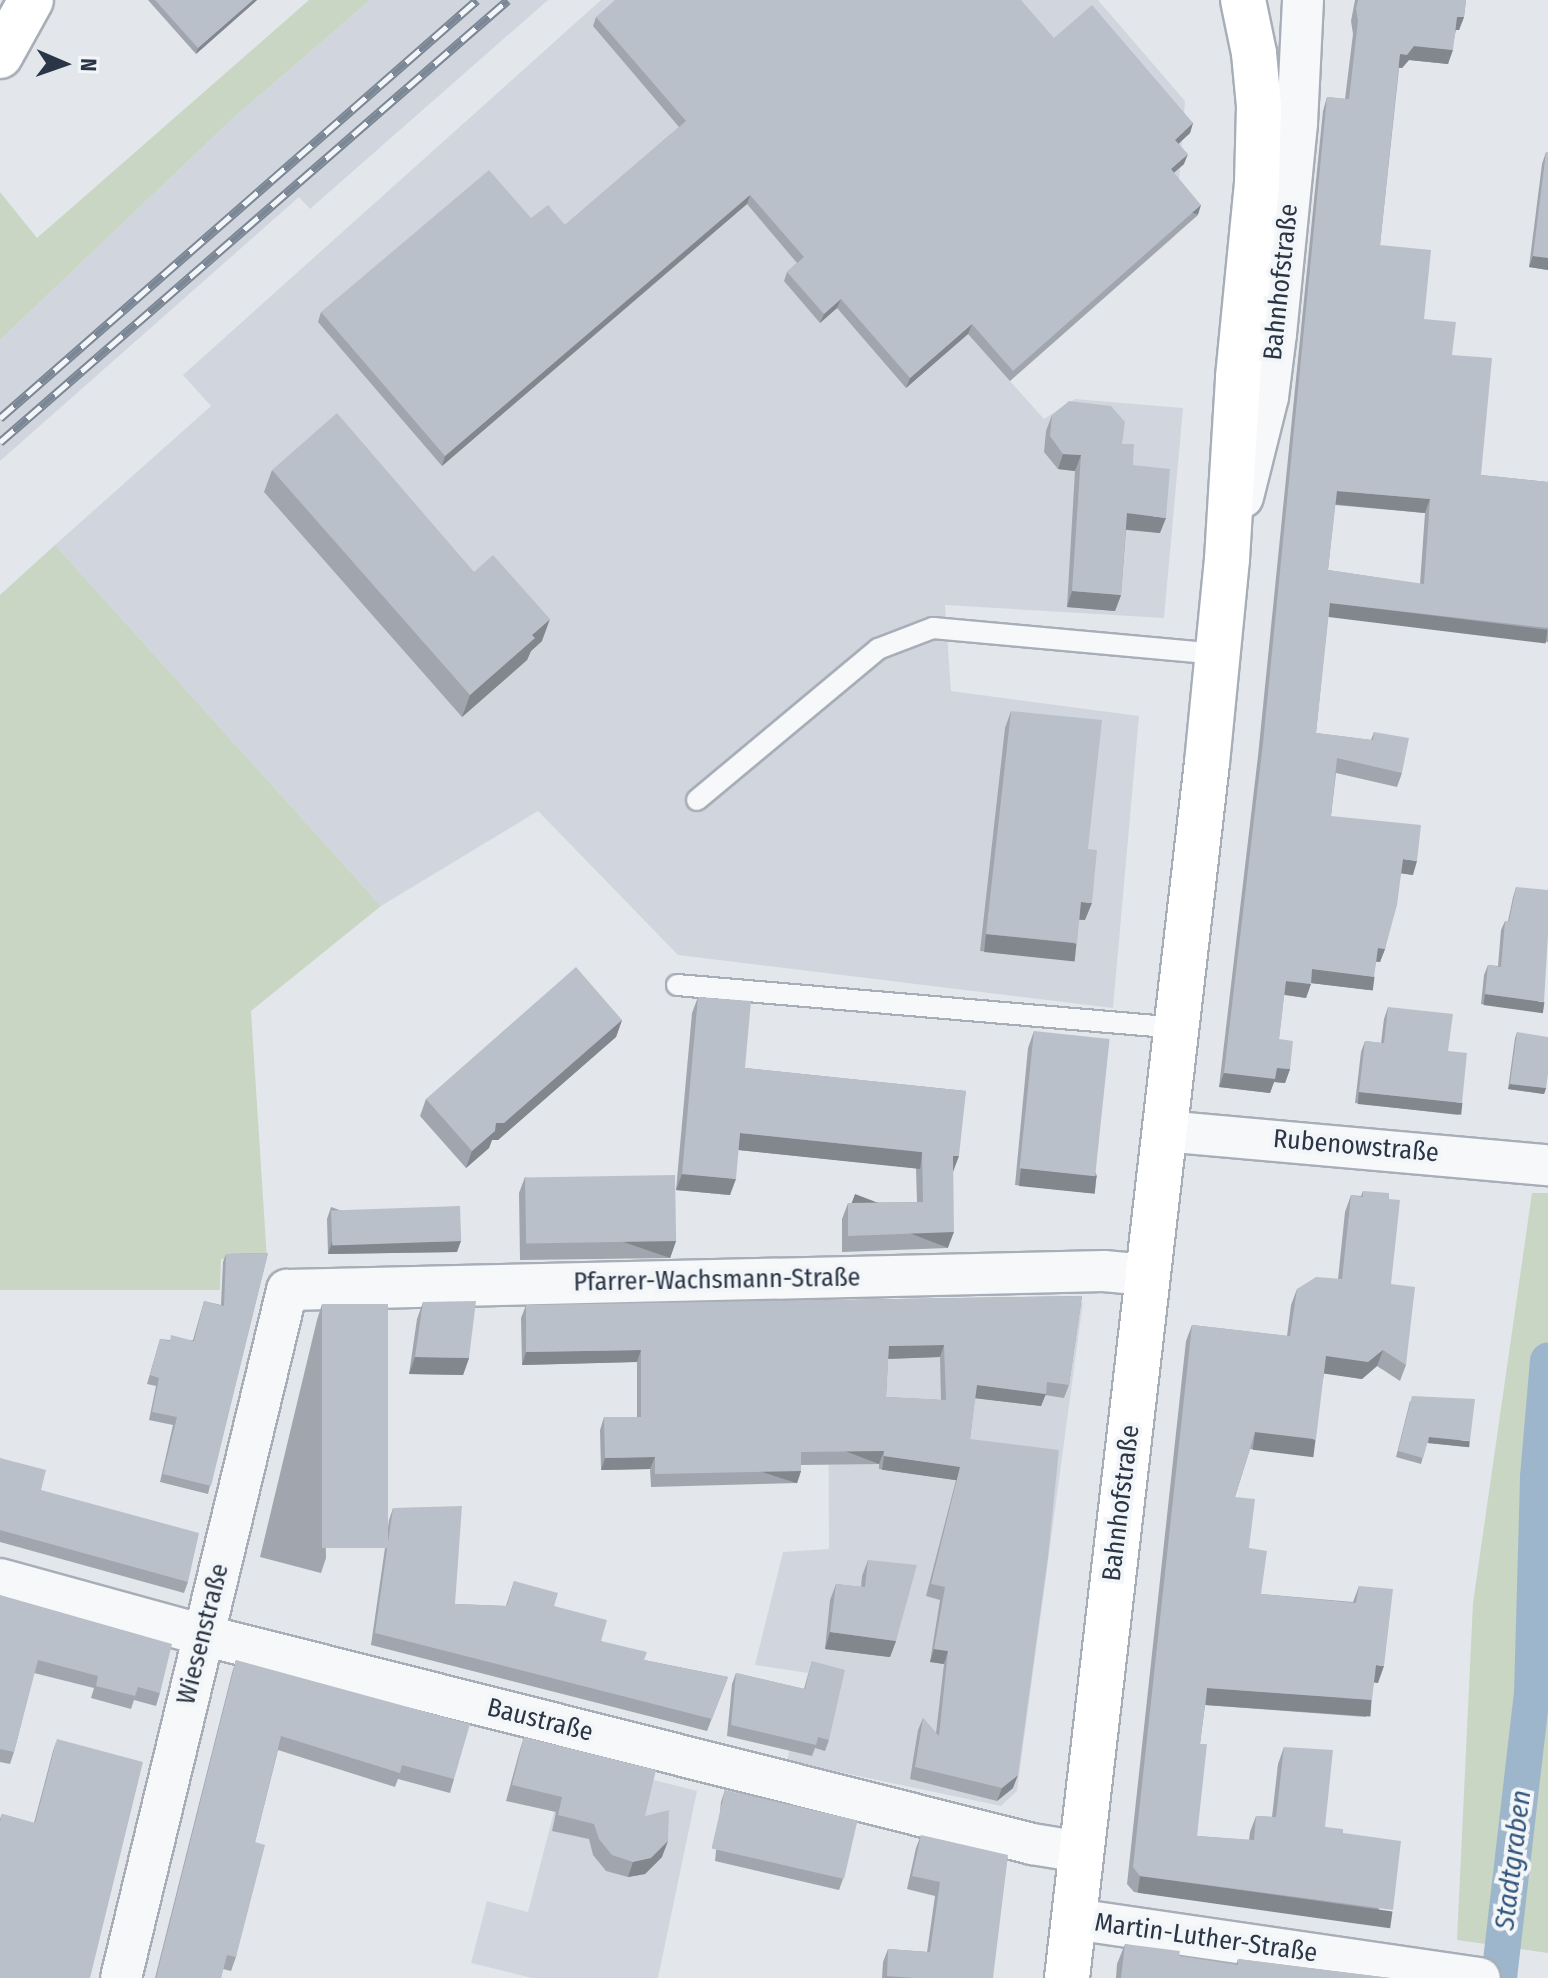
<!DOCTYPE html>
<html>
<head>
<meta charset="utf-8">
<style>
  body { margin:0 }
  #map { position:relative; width:1548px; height:1978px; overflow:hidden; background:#e3e7ec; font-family:"Fira Sans Condensed",sans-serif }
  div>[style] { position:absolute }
  .built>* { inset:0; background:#d1d6de }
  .green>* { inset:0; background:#c9d6c4 }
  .canal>* { height:36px; margin:-18px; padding:0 18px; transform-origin:18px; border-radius:18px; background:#9eb6cc }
  .roads { filter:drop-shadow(2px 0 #a8aeb7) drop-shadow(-2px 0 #a8aeb7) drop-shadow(0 2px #a8aeb7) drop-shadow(0 -2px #a8aeb7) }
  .lane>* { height:20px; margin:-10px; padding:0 10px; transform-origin:10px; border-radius:10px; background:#f6f8fa }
  .street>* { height:40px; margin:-20px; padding:0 20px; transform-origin:20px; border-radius:20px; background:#f6f8fa }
  .secondary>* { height:44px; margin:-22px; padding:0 22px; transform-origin:22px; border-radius:22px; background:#fff }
  .rail>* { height:9px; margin-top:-4.5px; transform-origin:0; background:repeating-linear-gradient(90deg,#f3f6f9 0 18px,#7c8796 0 36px); box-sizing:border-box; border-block:2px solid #7c8796 }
  .wall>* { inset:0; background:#a0a5ae }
  .shaded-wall>* { inset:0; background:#82868d; transform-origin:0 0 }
  .building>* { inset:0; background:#bac0ca; transform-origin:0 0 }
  span { translate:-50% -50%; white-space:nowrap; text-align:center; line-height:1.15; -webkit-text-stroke:8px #f3f6f9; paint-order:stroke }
  .street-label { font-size:26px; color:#2a3545 }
  .water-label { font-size:28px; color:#33567a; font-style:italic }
  .north { position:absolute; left:24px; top:24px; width:80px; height:80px; -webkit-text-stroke:6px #f3f6f9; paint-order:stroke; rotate:92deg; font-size:22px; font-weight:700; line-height:32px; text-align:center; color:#2a3545 }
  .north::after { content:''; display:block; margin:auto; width:28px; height:36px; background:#2a3545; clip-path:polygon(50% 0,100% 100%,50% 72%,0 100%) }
</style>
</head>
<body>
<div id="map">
  <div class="built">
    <div style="clip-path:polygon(370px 0,548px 0,310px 209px,299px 197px,0 461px,0 340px,231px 120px)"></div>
    <div style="clip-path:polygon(601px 0,1098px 0,1185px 101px,1175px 236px,1010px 381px,1044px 419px,1075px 399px,1183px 408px,1164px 618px,945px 605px,951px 691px,1139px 716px,1113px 1008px,678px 955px,538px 811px,381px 906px,55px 545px,211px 406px,183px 375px)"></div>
    <div style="clip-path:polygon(1083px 1302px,1017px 1791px,1001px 1806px,787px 1761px,808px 1673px,755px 1665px,783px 1552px,829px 1549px,828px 1304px)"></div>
    <div style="clip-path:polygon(568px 1758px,697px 1791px,658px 1978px,532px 1978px,471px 1963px,487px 1901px,528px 1912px)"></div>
  </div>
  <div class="green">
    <div style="clip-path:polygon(309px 0,370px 0,231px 120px,0 340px,0 192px,37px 238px)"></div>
    <div style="clip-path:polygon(55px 545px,381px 906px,251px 1011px,267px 1260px,221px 1259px,220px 1290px,0 1290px,0 595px)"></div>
    <div style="clip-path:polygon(1532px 1193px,1548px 1193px,1548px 1953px,1457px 1940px,1473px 1603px)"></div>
  </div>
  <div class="canal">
    <div style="left:1499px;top:1978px;width:286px;rotate:-83.4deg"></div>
    <div style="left:1532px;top:1694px;width:217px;rotate:-88.4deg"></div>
    <div style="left:1538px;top:1477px;width:117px;rotate:-85.1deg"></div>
  </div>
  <div class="roads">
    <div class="lane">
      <div style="left:697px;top:800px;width:236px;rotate:-39.8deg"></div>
      <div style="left:878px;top:649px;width:59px;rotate:-20.9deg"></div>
      <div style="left:933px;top:628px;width:286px;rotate:5.2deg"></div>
      <div style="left:677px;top:985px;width:500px;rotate:4.9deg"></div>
    </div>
    <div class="street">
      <div style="left:1243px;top:497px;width:103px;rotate:-76deg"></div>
      <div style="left:1268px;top:397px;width:64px;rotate:-82.8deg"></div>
      <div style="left:1276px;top:334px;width:212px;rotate:-84.3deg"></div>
      <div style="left:1297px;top:123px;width:123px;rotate:-87.2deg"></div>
      <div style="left:1164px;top:1131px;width:386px;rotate:5.1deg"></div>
      <div style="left:0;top:1579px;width:211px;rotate:15.4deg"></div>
      <div style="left:203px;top:1635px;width:855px;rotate:14.15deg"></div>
      <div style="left:1032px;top:1844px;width:50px;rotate:9.3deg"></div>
      <div style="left:1074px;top:1919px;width:410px;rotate:8.3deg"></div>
      <div style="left:121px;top:1978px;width:708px;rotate:-76.43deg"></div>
      <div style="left:287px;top:1290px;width:817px;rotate:-1.33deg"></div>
      <div style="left:1104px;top:1271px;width:43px;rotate:5.3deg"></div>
    </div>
    <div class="secondary">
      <div style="left:0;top:56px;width:64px;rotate:-61deg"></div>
      <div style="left:1067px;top:1978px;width:1223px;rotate:-83.43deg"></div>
      <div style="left:1207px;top:763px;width:205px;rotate:-84.4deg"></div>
      <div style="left:1227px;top:559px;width:182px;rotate:-86.5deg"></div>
      <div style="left:1238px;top:377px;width:195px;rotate:-84.4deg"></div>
      <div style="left:1257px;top:183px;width:77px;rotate:-88.5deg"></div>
      <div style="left:1259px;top:106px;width:53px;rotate:-95.4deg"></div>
      <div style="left:1254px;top:53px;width:54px;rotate:-101.7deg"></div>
    </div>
  </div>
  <div class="rail">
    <div style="left:0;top:418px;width:634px;rotate:-41.23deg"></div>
    <div style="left:0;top:442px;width:673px;rotate:-41.03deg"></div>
  </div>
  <div class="wall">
    <div style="clip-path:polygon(148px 0,257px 0,196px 54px)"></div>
    <div style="clip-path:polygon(evenodd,1355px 0,1466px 0,1464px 17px,1459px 30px,1456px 30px,1448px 64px,1409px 60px,1402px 68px,1399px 68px,1380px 245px,1424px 319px,1452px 355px,1481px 475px,1548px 482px,1548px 642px,1328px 616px,1316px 733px,1371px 740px,1374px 732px,1402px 773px,1397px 787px,1336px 773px,1331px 816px,1413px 875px,1401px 873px,1385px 949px,1380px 962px,1376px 962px,1370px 990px,1311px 983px,1306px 998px,1284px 995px,1279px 1039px,1290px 1069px,1285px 1083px,1274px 1082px,1270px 1093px,1219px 1087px,1258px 756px,1323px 111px,1327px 97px,1345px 99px,1353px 34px,1351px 21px,1355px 0,1335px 505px,1425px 513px,1420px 584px,1328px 570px,1335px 505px)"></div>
    <div style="clip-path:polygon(596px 17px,1054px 38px,1193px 123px,1190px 133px,1178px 144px,1184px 164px,1174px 173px,1198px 215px,1010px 381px,968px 334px,906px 388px,837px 308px,820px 323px,784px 281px,787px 272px,797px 263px,747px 204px,442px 466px,318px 322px,321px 312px,531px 218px,565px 225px,679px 127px,593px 26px)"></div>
    <div style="clip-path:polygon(1546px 152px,1548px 152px,1548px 270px,1529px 267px,1542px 164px)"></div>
    <div style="clip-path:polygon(1052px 415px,1122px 444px,1133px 465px,1160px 533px,1126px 530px,1121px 595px,1115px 611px,1067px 607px,1075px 471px,1058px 469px,1044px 452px,1046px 431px)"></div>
    <div style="clip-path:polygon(272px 470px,474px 572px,542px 641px,531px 651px,527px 660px,462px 717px,264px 492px)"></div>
    <div style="clip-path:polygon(1011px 711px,1088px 849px,1085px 920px,1079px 920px,1071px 960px,980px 951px,1005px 728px)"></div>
    <div style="clip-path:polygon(1516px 887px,1540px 1012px,1481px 1004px,1484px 975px,1488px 965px,1498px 966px,1501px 930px,1505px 921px,1508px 921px,1513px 897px)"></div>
    <div style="clip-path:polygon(698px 997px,745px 1068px,966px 1091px,953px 1172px,948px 1248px,842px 1252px,842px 1219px,848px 1203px,917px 1202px,916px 1168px,738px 1150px,730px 1195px,676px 1190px,692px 1013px)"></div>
    <div style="clip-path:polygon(1388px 1007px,1448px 1051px,1458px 1115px,1355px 1103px,1361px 1052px,1365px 1041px,1381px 1043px,1384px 1019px)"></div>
    <div style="clip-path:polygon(622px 1020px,616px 1037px,498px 1140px,492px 1140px,489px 1148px,466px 1168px,420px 1116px,426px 1099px)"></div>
    <div style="clip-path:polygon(1034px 1031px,1097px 1176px,1090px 1193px,1015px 1185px,1028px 1048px)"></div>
    <div style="clip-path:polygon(1517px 1032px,1546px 1088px,1544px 1094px,1508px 1089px,1515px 1038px)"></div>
    <div style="clip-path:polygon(525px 1177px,676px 1241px,670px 1258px,520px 1260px,519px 1193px)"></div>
    <div style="clip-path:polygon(1363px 1191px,1391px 1284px,1406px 1365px,1400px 1381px,1377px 1366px,1362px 1379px,1324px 1373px,1310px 1456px,1250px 1449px,1235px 1497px,1261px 1594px,1353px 1602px,1359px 1586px,1378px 1683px,1374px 1682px,1366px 1717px,1205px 1705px,1200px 1744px,1197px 1836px,1249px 1840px,1250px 1832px,1256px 1816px,1272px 1817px,1278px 1764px,1284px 1747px,1325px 1827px,1343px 1833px,1387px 1926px,1134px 1892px,1127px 1884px,1186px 1341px,1192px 1325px,1287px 1336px,1291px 1305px,1297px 1289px,1338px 1279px,1345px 1212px,1351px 1195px,1361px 1196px)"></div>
    <div style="clip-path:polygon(331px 1207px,457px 1252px,328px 1254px,327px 1219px)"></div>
    <div style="clip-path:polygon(268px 1253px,208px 1494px,160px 1482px,173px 1425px,149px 1420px,156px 1386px,147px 1384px,160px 1339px,169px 1340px,193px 1340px,204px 1301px,221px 1305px,223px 1262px,226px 1254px)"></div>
    <div style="clip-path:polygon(evenodd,1082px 1296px,1069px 1385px,1064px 1398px,1045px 1395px,1041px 1406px,975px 1398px,970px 1439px,1013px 1788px,997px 1801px,910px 1779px,918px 1730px,923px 1718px,936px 1733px,944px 1664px,930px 1662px,940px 1600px,926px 1596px,956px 1480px,879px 1469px,879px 1464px,801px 1465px,801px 1471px,797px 1483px,651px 1487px,650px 1469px,601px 1470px,600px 1430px,604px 1417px,637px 1417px,637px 1362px,522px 1365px,521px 1318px,526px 1305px,1082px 1296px,940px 1357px,941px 1400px,886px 1397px,888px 1359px,940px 1357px)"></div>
    <div style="clip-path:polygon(423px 1302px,469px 1358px,463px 1375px,409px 1374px,417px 1319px)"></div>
    <div style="clip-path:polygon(322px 1304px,326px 1558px,321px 1573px,260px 1557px,317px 1320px)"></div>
    <div style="clip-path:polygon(1410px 1401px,1468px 1447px,1427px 1443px,1421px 1464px,1396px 1457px)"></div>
    <div style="clip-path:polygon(0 1458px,41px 1490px,188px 1582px,184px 1593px,0 1542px)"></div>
    <div style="clip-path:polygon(393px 1508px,455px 1604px,506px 1606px,514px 1581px,554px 1606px,601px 1641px,644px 1660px,728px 1677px,707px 1731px,371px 1645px,389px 1520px)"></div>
    <div style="clip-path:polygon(868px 1560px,896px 1641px,890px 1657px,825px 1649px,830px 1600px,836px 1584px,861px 1587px,862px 1576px)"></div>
    <div style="clip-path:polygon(0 1595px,160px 1693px,156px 1706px,134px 1700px,131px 1709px,91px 1698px,94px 1688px,34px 1673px,14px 1752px,10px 1764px,0 1762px)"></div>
    <div style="clip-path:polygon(236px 1660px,454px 1779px,450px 1793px,398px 1779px,395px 1787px,278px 1750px,255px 1842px,236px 1957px,231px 1971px,223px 1969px,221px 1978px,155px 1978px,232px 1673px)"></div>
    <div style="clip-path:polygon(812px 1661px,829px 1740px,825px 1751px,815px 1748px,812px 1756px,727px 1736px,732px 1684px,736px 1673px,804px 1689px)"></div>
    <div style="clip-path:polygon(524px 1737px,645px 1816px,662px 1857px,645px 1874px,628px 1877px,606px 1871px,593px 1855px,589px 1839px,552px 1831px,556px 1812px,506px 1801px,519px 1753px)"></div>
    <div style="clip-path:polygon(57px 1739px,0 1978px,0 1819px,2px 1814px,34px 1823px,53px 1751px)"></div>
    <div style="clip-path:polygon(725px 1790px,843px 1879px,839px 1890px,715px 1861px,721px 1802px)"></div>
    <div style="clip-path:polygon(921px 1835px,993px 1978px,882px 1978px,883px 1962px,888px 1949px,927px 1952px,935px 1896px,907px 1889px,916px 1848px)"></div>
    <div style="clip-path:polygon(1125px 1944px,1179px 1956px,1236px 1965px,1238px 1959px,1390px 1978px,1116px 1978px,1117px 1964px)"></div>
  </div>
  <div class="shaded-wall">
    <div style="clip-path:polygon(253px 0,257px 0,196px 54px,198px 48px)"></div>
    <div style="clip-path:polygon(1457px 17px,1464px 17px,1459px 30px,1452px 30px)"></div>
    <div style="clip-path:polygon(1414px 46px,1453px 50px,1448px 64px,1409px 60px,1402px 68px,1396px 67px,1400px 54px)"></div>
    <div style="clip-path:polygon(1193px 123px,1190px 133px,1172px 150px,1175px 140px)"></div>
    <div style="clip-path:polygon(1188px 154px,1184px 164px,1167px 178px,1171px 169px)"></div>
    <div style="clip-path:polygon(750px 195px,747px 204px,442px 466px,445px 456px)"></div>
    <div style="left:1201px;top:205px;width:10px;height:251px;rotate:107deg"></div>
    <div style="clip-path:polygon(1533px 256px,1548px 258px,1548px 270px,1529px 267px)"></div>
    <div style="clip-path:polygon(841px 299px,837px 308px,820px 323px,824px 314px)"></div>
    <div style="clip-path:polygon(972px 324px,968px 334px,906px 388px,910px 378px)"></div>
    <div style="clip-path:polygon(1063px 454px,1081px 455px,1075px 471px,1058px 469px)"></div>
    <div style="clip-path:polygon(1337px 491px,1430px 499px,1425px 513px,1332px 504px)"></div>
    <div style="clip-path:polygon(1127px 513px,1166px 518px,1160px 533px,1121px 529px)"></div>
    <div style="clip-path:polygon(1072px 591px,1121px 595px,1115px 611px,1067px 607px)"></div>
    <div style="left:1330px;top:603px;width:219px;height:14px;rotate:7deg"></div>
    <div style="clip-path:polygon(550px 619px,542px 641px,531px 651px,527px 660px,462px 717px,470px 695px,532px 635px)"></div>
    <div style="clip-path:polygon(1403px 859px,1417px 861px,1413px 875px,1398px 873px)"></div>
    <div style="clip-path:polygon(1081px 902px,1092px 903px,1085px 920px,1074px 919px)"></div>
    <div style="left:986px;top:934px;width:91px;height:18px;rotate:6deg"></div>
    <div style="clip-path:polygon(1378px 948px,1385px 949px,1380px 962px,1373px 961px)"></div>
    <div style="left:1312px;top:969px;width:63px;height:14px;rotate:7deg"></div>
    <div style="clip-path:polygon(1286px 981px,1311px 984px,1306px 998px,1281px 994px)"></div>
    <div style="left:1485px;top:994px;width:60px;height:11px;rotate:8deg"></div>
    <div style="clip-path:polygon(622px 1020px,616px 1037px,498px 1140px,492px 1140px,489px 1148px,466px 1168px,472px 1151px,496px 1123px)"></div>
    <div style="clip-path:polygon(1277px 1068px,1290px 1069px,1285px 1083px,1274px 1082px,1270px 1093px,1219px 1087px,1224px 1073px)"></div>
    <div style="clip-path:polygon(1510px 1084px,1546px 1088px,1544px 1094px,1508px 1089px)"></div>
    <div style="left:1359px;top:1092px;width:104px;height:12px;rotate:6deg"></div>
    <div style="left:740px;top:1133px;width:183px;height:17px;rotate:6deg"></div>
    <div style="clip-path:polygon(953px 1156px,959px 1156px,953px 1172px)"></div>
    <div style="left:1021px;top:1168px;width:76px;height:18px;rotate:6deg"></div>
    <div style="clip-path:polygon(682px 1174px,736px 1179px,730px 1195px,676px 1190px)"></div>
    <div style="left:954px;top:1232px;width:17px;height:106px;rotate:111deg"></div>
    <div style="clip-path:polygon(461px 1241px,457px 1252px,328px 1254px,332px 1242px)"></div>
    <div style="left:676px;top:1241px;width:18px;height:150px;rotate:109deg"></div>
    <div style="clip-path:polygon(944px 1345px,940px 1357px,884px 1359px,889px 1346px)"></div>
    <div style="clip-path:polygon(641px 1350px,637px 1362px,522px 1365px,526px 1352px)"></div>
    <div style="clip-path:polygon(1383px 1350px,1377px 1366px,1362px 1379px,1320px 1373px,1326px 1356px)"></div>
    <div style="clip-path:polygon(415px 1357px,469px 1358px,463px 1375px,409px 1374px)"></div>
    <div style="clip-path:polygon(977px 1385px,1046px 1394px,1041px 1406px,973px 1398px)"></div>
    <div style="left:1255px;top:1432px;width:61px;height:18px;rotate:7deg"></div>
    <div style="left:1429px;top:1437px;width:41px;height:6px;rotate:6deg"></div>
    <div style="left:884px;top:1451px;width:14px;height:83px;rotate:111deg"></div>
    <div style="left:884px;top:1456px;width:77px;height:14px;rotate:8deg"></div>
    <div style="clip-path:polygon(655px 1457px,650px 1469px,601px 1470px,605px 1458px)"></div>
    <div style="left:801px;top:1471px;width:13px;height:146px;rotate:108deg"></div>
    <div style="clip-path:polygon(830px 1632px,896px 1641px,890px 1657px,825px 1649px)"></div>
    <div style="clip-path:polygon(934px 1649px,948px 1651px,944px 1664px,930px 1662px)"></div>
    <div style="clip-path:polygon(1376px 1665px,1384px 1666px,1378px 1683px,1370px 1682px)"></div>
    <div style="left:1207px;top:1688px;width:165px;height:17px;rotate:4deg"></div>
    <div style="clip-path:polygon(1018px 1775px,1013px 1788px,997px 1801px,1002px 1788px)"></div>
    <div style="clip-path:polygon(668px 1841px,662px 1857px,645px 1874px,628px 1877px,633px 1862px)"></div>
    <div style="left:1140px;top:1876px;width:255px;height:17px;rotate:8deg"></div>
  </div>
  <div class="building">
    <div style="clip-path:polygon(155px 0,253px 0,198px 48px)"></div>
    <div style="clip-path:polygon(615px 0,1021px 0,1054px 38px,1092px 5px,1193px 123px,1175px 140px,1188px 154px,1171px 169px,1201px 205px,1013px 371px,972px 324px,910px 378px,841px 299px,824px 314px,787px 272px,804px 257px,750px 195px,445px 456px,321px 312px,489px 170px,531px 218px,548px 205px,565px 225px,686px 121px,596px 17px)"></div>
    <div style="clip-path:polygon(evenodd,1358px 0,1466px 0,1464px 17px,1457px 17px,1453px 50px,1414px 46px,1407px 55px,1400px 54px,1380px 245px,1431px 250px,1424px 319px,1456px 322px,1452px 355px,1492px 358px,1481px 475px,1548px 482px,1548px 628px,1330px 603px,1316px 733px,1373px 740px,1374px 732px,1409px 738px,1402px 773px,1337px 758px,1331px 816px,1421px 825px,1417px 861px,1403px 859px,1397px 905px,1385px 949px,1378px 948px,1374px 977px,1312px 969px,1311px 984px,1286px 981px,1279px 1039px,1293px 1041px,1290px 1069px,1277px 1068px,1275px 1079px,1224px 1073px,1263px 743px,1327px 97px,1349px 99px,1358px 21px,1356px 8px,1358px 0,1337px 491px,1430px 499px,1424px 584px,1328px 570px,1337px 491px)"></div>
    <div style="clip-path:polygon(1546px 152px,1548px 152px,1548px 258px,1533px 256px)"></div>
    <div style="clip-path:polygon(1069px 401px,1111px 406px,1125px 422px,1122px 444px,1134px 444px,1133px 465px,1170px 469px,1166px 518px,1127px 513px,1121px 595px,1072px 591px,1081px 455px,1063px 454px,1050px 436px,1052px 415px)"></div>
    <div style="clip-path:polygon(337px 413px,474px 572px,493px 555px,550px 619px,532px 635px,535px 638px,470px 695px,272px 470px)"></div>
    <div style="clip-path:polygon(1011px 711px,1102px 720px,1088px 849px,1097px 850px,1092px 903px,1081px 902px,1077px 943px,986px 934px)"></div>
    <div style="clip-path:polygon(1516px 887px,1548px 890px,1548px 935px,1544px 1002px,1485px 994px,1488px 965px,1501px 967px,1505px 921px,1509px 921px)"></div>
    <div style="clip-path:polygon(576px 967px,622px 1020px,504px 1123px,496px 1123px,495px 1131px,472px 1151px,426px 1099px)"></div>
    <div style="clip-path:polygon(698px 997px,751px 1001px,745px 1068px,966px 1091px,959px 1156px,953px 1156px,954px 1232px,848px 1236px,848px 1203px,923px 1202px,922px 1152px,740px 1133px,736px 1179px,682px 1174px)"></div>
    <div style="clip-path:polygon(1388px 1007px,1453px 1014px,1448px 1051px,1467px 1053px,1462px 1103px,1359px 1092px,1365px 1041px,1384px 1043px)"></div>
    <div style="left:1034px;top:1031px;width:76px;height:138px;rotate:6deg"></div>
    <div style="clip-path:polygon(1517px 1032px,1548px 1037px,1548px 1074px,1546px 1088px,1510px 1084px)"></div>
    <div style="left:675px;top:1175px;width:66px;height:150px;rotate:89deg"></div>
    <div style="clip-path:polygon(1363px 1191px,1389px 1193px,1389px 1199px,1400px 1200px,1391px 1284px,1415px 1287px,1406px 1365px,1383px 1350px,1368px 1362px,1326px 1356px,1316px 1439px,1255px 1432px,1235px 1497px,1255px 1499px,1249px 1548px,1267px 1551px,1261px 1594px,1356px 1603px,1359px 1586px,1393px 1589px,1384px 1666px,1376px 1665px,1372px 1700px,1207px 1688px,1200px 1744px,1207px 1744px,1197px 1836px,1254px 1840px,1256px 1816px,1276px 1817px,1284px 1747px,1333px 1750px,1325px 1827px,1343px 1829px,1343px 1833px,1401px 1841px,1393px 1910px,1140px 1876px,1133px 1867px,1192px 1325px,1290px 1336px,1297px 1289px,1316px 1277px,1342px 1279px,1351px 1195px,1363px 1197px)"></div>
    <div style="left:460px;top:1206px;width:35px;height:129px;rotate:88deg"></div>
    <div style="clip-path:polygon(268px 1253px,211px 1486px,163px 1474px,177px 1417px,152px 1412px,159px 1378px,150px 1375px,160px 1339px,170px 1341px,171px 1335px,194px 1341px,204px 1301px,224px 1306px,226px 1254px)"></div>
    <div style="clip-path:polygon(evenodd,1082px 1296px,1069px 1385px,1047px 1382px,1046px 1394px,977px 1385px,970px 1439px,1059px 1450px,1048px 1557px,1018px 1775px,1002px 1788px,915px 1767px,923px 1718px,939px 1736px,948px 1651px,934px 1649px,945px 1587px,931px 1584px,960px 1467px,884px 1456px,884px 1451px,801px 1452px,801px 1471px,655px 1474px,655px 1457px,605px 1458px,604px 1417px,641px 1417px,641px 1350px,526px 1352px,526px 1305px,1082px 1296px,944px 1345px,946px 1400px,886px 1397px,889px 1346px,944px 1345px)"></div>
    <div style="clip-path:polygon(476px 1301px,469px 1358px,415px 1357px,423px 1302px)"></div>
    <div style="left:322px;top:1304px;width:66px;height:244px"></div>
    <div style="clip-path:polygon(1412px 1396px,1475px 1399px,1470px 1441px,1429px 1437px,1423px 1458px,1398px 1451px)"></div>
    <div style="clip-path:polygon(0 1458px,46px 1470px,41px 1490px,199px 1533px,188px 1582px,0 1530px)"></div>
    <div style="clip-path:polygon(462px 1506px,455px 1604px,507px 1606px,514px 1581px,558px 1593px,554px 1606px,607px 1620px,601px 1641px,647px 1652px,644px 1660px,728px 1677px,712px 1719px,375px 1633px,393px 1508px)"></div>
    <div style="clip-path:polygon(868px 1560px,917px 1565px,896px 1641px,830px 1632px,836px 1584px,865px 1587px)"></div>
    <div style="clip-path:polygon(0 1595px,172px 1644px,160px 1693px,138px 1687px,135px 1696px,96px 1686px,98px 1676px,38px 1660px,14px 1752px,0 1749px)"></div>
    <div style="clip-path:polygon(236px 1660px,470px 1724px,454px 1779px,402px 1765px,400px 1773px,281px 1736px,255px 1842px,265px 1845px,236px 1957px,227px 1955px,221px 1978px,156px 1978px)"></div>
    <div style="clip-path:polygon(812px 1661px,845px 1670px,829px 1740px,818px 1737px,816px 1745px,731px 1725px,736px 1673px,805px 1689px)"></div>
    <div style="clip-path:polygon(524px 1737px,656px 1770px,645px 1816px,669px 1810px,668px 1841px,651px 1858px,633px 1862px,612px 1855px,599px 1839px,594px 1824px,558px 1815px,562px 1797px,512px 1785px)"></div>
    <div style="clip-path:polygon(57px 1739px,143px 1762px,90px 1978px,0 1978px,0 1822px,2px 1814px,35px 1823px)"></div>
    <div style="left:725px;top:1790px;width:136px;height:60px;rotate:13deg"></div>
    <div style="clip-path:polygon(921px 1835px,1008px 1855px,993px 1978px,915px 1978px,887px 1976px,888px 1949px,930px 1952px,940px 1882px,912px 1876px)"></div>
    <div style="clip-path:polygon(1125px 1944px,1180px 1951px,1179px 1956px,1238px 1965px,1238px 1959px,1390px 1978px,1121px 1978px)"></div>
  </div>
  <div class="street-label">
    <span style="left:1281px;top:282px;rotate:-84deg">Bahnhofstraße</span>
    <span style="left:1356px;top:1146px;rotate:5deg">Rubenowstraße</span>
    <span style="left:717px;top:1280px;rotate:-1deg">Pfarrer-Wachsmann-Straße</span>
    <span style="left:1121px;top:1503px;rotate:-83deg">Bahnhofstraße</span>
    <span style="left:203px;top:1634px;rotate:-76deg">Wiesenstraße</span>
    <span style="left:540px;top:1720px;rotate:14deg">Baustraße</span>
    <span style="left:1206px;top:1938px;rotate:8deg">Martin-Luther-Straße</span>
  </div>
  <div class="water-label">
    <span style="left:1513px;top:1860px;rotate:-83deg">Stadtgraben</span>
  </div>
  <div class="north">N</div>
</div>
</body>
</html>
